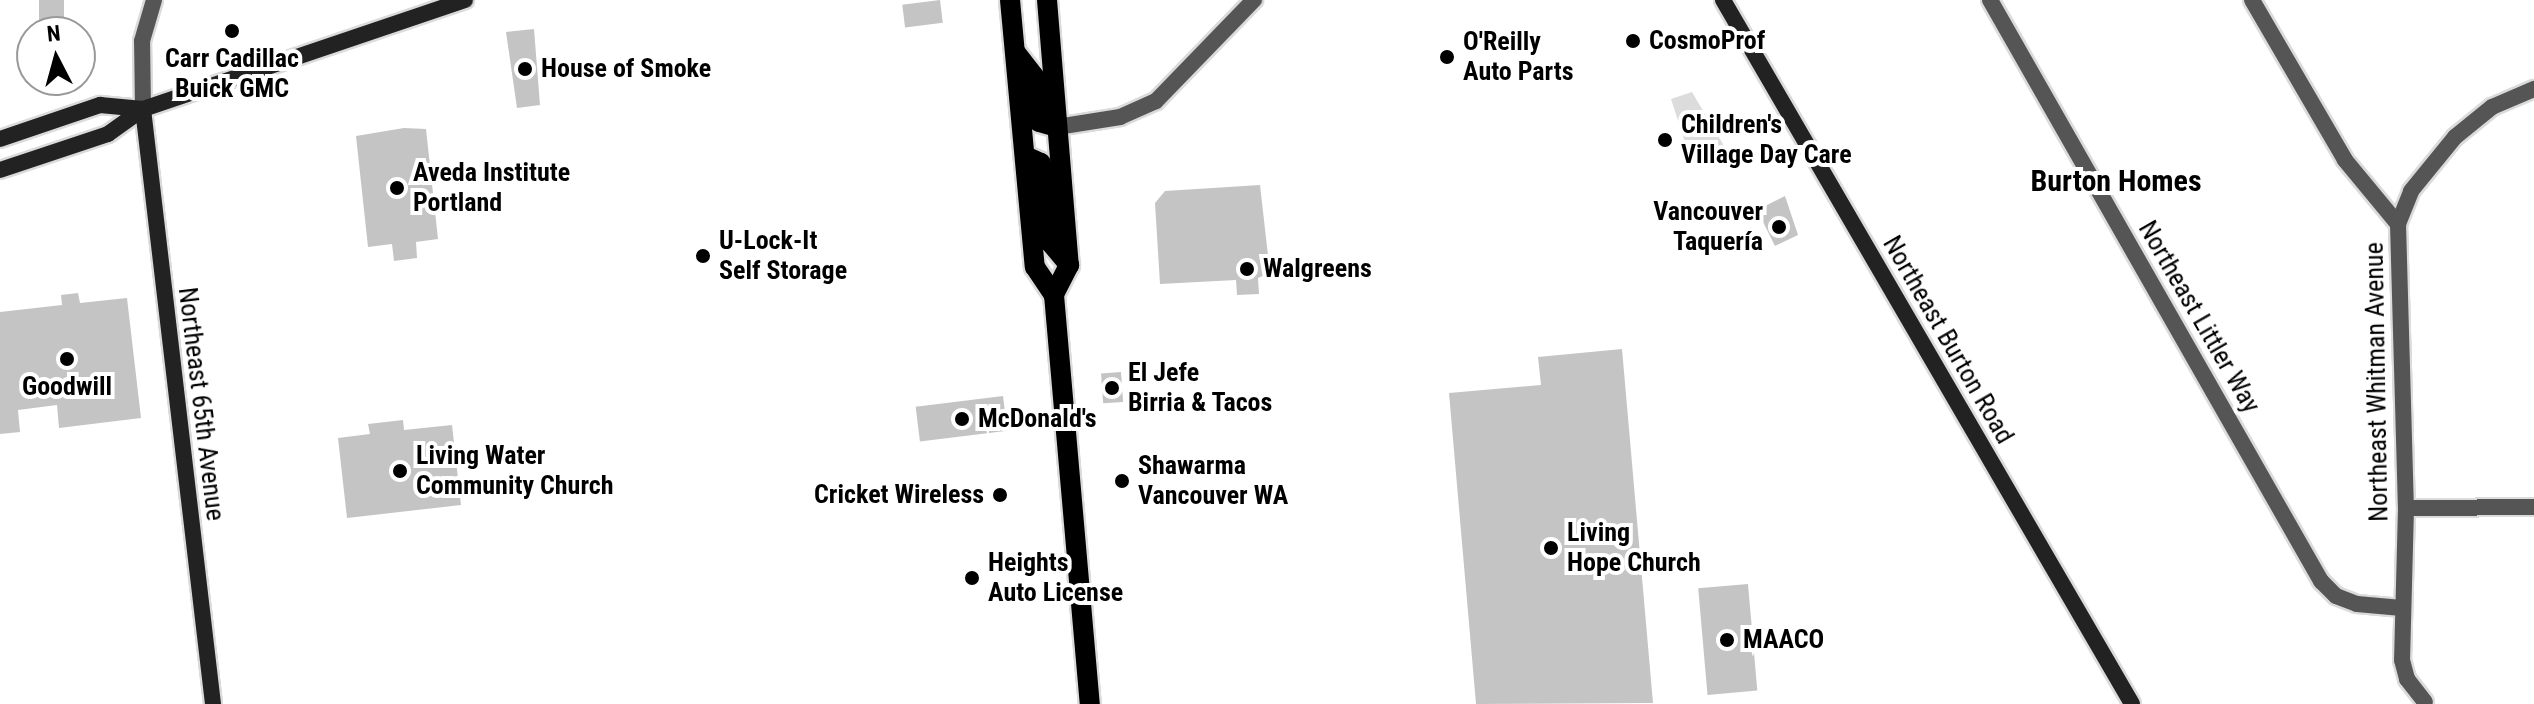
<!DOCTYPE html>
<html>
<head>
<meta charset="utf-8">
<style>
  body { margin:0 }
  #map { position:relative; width:2534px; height:704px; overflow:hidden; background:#fff; font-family:"Roboto Condensed",sans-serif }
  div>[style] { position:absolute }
  .green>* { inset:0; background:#dcdcdc }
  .building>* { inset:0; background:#c4c4c4; transform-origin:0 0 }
  .roads { filter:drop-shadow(2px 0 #dbdbdb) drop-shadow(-2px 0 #dbdbdb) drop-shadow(0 2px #dbdbdb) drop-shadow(0 -2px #dbdbdb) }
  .street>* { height:16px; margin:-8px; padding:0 8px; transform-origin:8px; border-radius:8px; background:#555 }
  .secondary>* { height:16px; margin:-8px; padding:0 8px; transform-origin:8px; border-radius:8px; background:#222 }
  .primary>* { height:20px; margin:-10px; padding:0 10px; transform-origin:10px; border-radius:10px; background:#000 }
  .dots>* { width:22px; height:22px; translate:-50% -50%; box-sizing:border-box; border:4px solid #fff; border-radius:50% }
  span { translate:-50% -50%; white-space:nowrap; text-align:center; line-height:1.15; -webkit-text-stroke:8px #fff; paint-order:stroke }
  .poi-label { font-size:26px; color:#000; font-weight:700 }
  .left { translate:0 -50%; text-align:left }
  .right { translate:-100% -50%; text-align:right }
  .street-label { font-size:26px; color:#000 }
  .quarter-label { font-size:30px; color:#000; font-weight:700 }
  .north { position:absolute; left:16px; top:16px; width:80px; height:80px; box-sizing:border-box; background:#fff; border:2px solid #999; border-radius:50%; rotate:354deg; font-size:22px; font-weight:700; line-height:32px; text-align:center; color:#000 }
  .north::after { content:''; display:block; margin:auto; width:28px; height:36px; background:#000; clip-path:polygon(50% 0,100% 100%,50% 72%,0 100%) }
</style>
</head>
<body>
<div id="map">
  <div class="green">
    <div style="clip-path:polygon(1692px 92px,1727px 151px,1727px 157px,1693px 167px,1671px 99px)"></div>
  </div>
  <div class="building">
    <div style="left:39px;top:0;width:25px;height:32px"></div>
    <div style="left:940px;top:0;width:23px;height:38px;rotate:83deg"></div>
    <div style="clip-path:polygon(534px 29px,540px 105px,517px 108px,506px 32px)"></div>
    <div style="clip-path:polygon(404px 128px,426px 129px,438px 239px,416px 242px,417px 258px,394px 261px,392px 244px,368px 247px,356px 136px)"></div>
    <div style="clip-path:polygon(1260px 185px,1270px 273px,1258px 278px,1259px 294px,1237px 295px,1236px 280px,1160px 284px,1155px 203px,1165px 191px)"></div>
    <div style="clip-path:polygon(1785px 196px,1798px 235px,1775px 246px,1757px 210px)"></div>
    <div style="clip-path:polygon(78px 293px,80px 303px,127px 298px,141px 418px,59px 428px,57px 405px,18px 410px,20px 432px,0 434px,0 312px,62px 305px,61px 295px)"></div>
    <div style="clip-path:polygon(1622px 349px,1653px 703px,1476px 704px,1449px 393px,1541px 385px,1538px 357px)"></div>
    <div style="left:1121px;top:372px;width:30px;height:20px;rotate:86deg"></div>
    <div style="left:1003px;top:396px;width:35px;height:88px;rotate:83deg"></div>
    <div style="clip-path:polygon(403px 420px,404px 430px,452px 425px,461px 505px,347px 518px,338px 438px,370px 434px,368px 424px)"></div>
    <div style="left:1748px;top:584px;width:107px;height:50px;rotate:85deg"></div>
  </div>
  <div class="roads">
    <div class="street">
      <div style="left:1990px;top:0;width:669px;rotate:60.33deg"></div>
      <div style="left:2321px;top:581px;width:21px;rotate:45deg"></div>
      <div style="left:2336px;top:596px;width:22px;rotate:21deg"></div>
      <div style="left:2357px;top:604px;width:45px;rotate:5.1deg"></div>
      <div style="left:2252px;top:0;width:185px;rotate:59.8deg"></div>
      <div style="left:2345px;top:160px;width:83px;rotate:50.4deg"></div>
      <div style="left:2398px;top:224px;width:284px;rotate:88.4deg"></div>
      <div style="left:2406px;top:508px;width:152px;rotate:91.5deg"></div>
      <div style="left:2402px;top:660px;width:20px;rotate:75deg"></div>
      <div style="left:2407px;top:679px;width:29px;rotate:52deg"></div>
      <div style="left:143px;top:109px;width:68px;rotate:-90.8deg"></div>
      <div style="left:142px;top:41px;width:43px;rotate:-73.7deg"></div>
      <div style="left:1057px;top:127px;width:64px;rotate:-9deg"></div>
      <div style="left:1120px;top:117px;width:39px;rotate:-24deg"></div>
      <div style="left:1156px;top:101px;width:141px;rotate:-45.9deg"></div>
      <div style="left:2398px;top:224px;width:35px;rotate:-68deg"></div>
      <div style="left:2411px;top:191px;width:70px;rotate:-50.8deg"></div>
      <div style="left:2455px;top:137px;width:48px;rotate:-39deg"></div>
      <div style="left:2492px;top:107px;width:46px;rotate:-23.2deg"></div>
      <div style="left:2406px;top:508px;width:128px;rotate:-0.4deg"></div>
    </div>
    <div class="secondary">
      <div style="left:1723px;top:0;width:814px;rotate:59.84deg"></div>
      <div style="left:143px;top:109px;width:599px;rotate:83.29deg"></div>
      <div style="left:0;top:139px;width:106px;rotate:-18.8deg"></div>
      <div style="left:100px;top:105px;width:43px;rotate:5.3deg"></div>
      <div style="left:0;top:170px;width:114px;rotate:-18.4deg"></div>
      <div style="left:108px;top:134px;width:43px;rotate:-35.5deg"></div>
      <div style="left:143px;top:109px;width:340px;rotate:-18.7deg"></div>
    </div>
    <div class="primary">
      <div style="left:1010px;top:0;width:268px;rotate:84.7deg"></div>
      <div style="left:1035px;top:267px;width:34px;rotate:56deg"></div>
      <div style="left:1047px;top:0;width:266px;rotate:85.3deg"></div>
      <div style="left:1069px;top:265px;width:34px;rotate:117deg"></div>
      <div style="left:1054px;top:295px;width:411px;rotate:85deg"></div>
      <div style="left:1016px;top:53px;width:29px;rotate:52deg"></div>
      <div style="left:1034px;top:76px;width:46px;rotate:83.8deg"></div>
      <div style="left:1039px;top:122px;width:19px;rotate:16deg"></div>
      <div style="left:1025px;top:156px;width:17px;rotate:24deg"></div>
      <div style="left:1041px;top:163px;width:80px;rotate:83.5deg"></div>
      <div style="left:1050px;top:242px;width:30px;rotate:50deg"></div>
    </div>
  </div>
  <div class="dots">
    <div style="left:232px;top:31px;background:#000"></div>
    <div style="left:1633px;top:41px;background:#000"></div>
    <div style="left:1447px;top:57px;background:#000"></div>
    <div style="left:525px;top:69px;background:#000"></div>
    <div style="left:1665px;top:140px;background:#000"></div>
    <div style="left:397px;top:188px;background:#000"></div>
    <div style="left:1779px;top:227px;background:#000"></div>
    <div style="left:703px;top:256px;background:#000"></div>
    <div style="left:1247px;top:269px;background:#000"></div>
    <div style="left:67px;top:359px;background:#000"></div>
    <div style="left:1112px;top:388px;background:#000"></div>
    <div style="left:962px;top:419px;background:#000"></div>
    <div style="left:400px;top:471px;background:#000"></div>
    <div style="left:1122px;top:481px;background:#000"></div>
    <div style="left:1000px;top:495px;background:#000"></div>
    <div style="left:1551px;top:548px;background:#000"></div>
    <div style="left:972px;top:578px;background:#000"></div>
    <div style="left:1727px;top:640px;background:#000"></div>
  </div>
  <div class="poi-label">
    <span class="left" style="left:1649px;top:41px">CosmoProf</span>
    <span class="left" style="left:1463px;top:57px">O'Reilly<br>Auto Parts</span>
    <span style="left:232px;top:74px">Carr Cadillac<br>Buick GMC</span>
    <span class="left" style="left:541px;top:69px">House of Smoke</span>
    <span class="left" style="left:1681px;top:140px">Children's<br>Village Day Care</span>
    <span class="left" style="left:413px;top:188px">Aveda Institute<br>Portland</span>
    <span class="right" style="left:1763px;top:227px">Vancouver<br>Taquería</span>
    <span class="left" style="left:719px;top:256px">U-Lock-It<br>Self Storage</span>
    <span class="left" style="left:1263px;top:269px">Walgreens</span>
    <span class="left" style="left:1128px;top:388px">El Jefe<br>Birria &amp; Tacos</span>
    <span style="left:67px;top:387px">Goodwill</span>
    <span class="left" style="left:978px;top:419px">McDonald's</span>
    <span class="left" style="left:416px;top:471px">Living Water<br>Community Church</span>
    <span class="left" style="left:1138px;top:481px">Shawarma<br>Vancouver WA</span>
    <span class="right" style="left:984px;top:495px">Cricket Wireless</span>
    <span class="left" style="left:1567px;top:548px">Living<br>Hope Church</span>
    <span class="left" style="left:988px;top:578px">Heights<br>Auto License</span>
    <span class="left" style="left:1743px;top:640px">MAACO</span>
  </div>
  <div class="street-label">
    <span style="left:2199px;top:317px;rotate:60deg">Northeast Littler Way</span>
    <span style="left:1948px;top:340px;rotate:60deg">Northeast Burton Road</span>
    <span style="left:2377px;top:382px;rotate:-91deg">Northeast Whitman Avenue</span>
    <span style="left:201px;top:404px;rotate:83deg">Northeast 65th Avenue</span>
  </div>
  <div class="quarter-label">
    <span style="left:2116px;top:181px">Burton Homes</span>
  </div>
  <div class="north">N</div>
</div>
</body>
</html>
